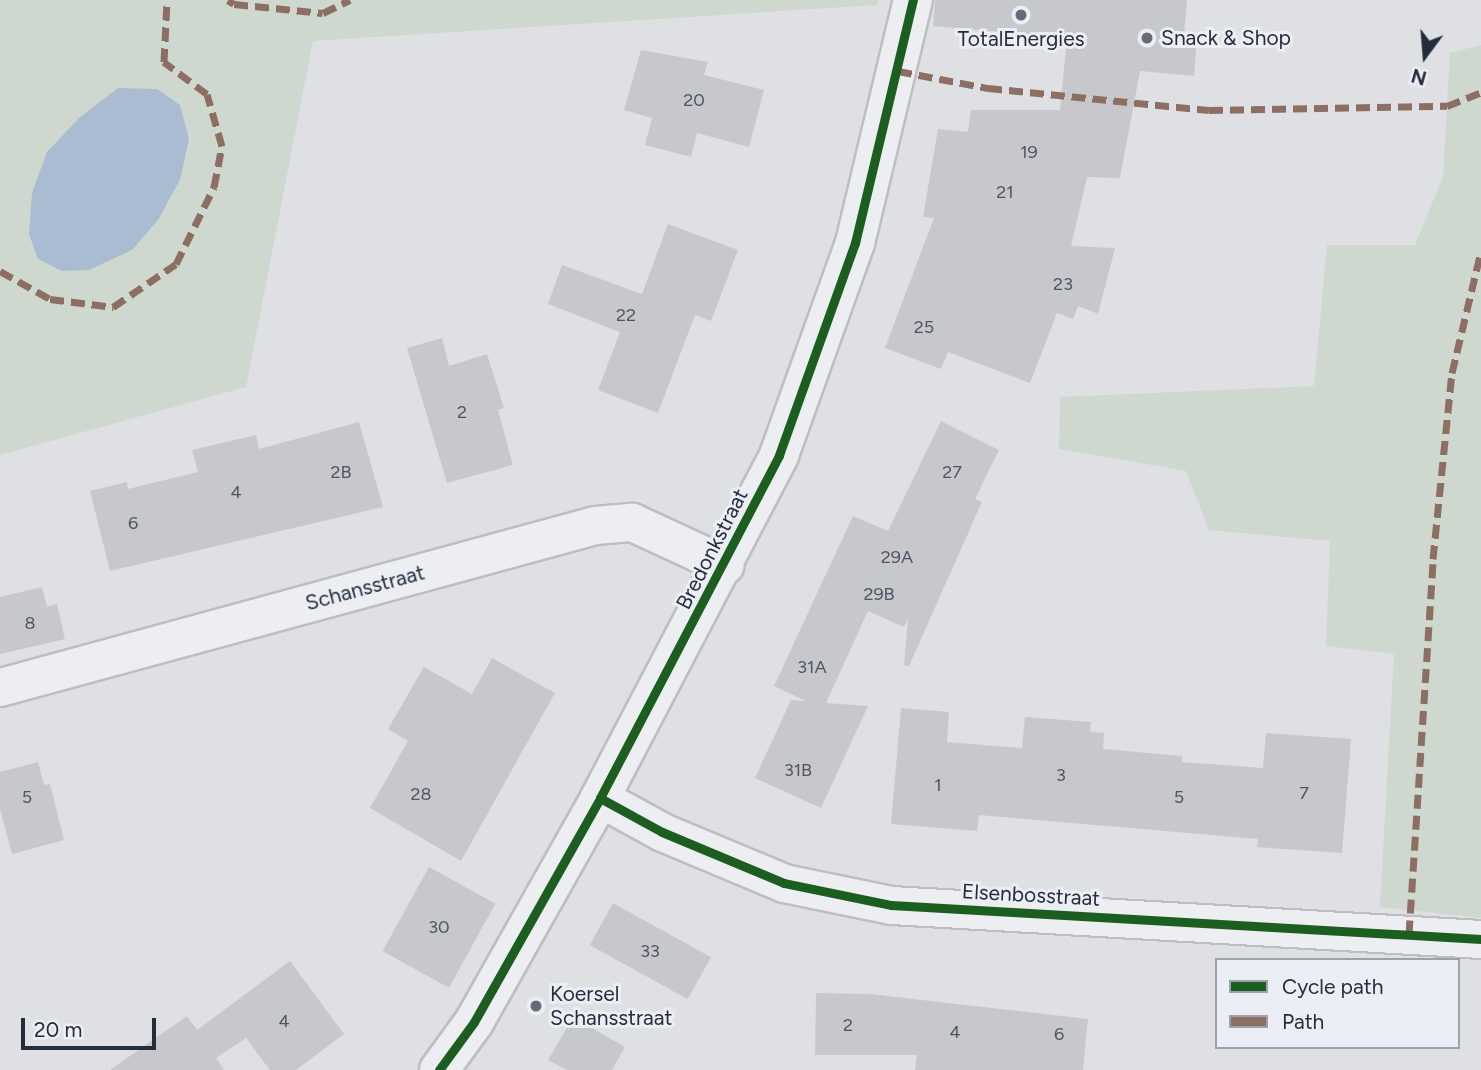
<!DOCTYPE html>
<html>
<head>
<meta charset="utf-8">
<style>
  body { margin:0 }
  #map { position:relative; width:1481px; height:1070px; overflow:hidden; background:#dfe0e4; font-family:Figtree,sans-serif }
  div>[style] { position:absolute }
  .green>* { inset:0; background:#ced8ce }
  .water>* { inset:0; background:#aabcd1 }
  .building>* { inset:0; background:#c7c8cc; transform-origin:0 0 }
  .roads { filter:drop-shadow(2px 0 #bdbec2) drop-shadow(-2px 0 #bdbec2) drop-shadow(0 2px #bdbec2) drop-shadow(0 -2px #bdbec2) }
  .minor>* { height:37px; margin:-18.5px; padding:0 18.5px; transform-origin:18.5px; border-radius:18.5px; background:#edeef1 }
  .tertiary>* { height:38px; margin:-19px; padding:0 19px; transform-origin:19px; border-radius:19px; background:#edeef1 }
  .quiet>* { height:7px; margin-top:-3.5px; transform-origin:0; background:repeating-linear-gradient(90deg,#8d6e63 0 14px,transparent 0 21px) }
  .cycleway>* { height:9px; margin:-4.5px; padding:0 4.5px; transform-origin:4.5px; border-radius:4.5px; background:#1b5e20 }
  .dots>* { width:19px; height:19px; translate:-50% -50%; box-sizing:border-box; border:4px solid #ebeef4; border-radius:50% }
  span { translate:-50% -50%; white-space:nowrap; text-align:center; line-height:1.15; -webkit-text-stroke:6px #ebeef4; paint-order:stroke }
  .number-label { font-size:18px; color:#4e5462 }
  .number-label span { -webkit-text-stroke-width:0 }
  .poi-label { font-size:21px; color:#252d3d }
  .left { translate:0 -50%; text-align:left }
  .street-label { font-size:21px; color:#252d3d }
  .legend { position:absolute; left:1215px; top:958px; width:245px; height:91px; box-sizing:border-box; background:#ebeef4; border:2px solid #9ca1ab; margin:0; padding:9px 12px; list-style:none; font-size:21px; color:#252d3d }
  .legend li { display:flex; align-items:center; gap:14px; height:35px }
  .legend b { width:35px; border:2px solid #9ca1ab }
  .north { position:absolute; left:1390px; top:21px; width:70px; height:70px; -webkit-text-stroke:5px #ebeef4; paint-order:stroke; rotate:196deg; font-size:19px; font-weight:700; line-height:28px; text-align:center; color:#252d3d }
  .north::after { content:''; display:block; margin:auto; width:24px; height:32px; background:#252d3d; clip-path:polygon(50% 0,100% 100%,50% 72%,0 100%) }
  .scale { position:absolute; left:21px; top:1018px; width:135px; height:32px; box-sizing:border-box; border:4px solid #252d3d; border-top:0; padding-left:9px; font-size:21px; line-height:24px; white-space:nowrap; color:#252d3d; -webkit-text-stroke:5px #ebeef4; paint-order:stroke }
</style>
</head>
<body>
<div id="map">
  <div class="green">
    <div style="clip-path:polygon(0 0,878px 0,877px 5px,313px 41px,246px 387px,0 455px)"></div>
    <div style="clip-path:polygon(1481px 45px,1481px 918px,1380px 907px,1394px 654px,1326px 646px,1330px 541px,1209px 530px,1186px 471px,1059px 449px,1060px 397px,1314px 386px,1327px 245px,1415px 245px,1443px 177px,1450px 53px)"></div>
  </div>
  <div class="water">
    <div style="clip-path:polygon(118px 88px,157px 89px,180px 105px,189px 139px,180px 180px,158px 220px,132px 250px,89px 270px,62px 271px,38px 259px,29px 234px,32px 193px,47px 152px,79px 118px)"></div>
  </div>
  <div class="building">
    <div style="clip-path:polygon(935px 0,1187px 0,1184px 34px,1197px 35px,1194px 76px,1140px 71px,1120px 178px,1087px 177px,1071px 246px,1115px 248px,1098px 314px,1078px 306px,1073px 319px,1057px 313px,1030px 383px,948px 352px,941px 369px,885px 348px,934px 218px,923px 217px,938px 129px,968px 132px,971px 110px,1060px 110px,1067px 38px,933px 26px)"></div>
    <div style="clip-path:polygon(641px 50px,708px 62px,704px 75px,764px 90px,749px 147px,697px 133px,691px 157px,645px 145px,652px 118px,624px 110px)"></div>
    <div style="clip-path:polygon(668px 224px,738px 250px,711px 321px,695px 315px,658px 413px,598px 390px,620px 332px,548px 304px,562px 265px,642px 294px)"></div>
    <div style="clip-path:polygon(442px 338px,449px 366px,487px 354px,504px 408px,498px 410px,513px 465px,447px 483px,407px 348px)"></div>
    <div style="clip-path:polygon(941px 421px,999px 450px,975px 499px,982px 502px,909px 666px,904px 665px,908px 618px,904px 627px,868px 611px,826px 703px,868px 706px,821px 808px,755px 778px,791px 700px,806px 701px,774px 686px,853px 516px,888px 531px)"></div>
    <div style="clip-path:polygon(359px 422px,383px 507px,110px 571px,90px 491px,127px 482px,128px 489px,198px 472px,192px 450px,256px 435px,259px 449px)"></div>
    <div style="clip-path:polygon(42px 587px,47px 607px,57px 604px,65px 639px,0 654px,0 597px)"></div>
    <div style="clip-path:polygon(492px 658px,555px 693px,461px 861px,370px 808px,408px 741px,388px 729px,424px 667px,472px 694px)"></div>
    <div style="clip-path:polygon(901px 708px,949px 712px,947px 742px,1022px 748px,1025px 717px,1091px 722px,1090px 732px,1104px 733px,1103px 749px,1182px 756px,1182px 762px,1263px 768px,1266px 733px,1351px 739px,1342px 853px,1257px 847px,1258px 839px,979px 815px,977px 831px,891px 824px)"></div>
    <div style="clip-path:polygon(38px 762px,44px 785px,50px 784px,64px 840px,12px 854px,0 809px,0 772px)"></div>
    <div style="left:429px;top:867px;width:76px;height:96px;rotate:29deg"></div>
    <div style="left:613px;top:903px;width:112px;height:48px;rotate:29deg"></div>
    <div style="clip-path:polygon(290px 961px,344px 1034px,296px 1070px,270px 1070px,246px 1038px,216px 1058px,224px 1070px,110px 1070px,187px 1016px,197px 1030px)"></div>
    <div style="clip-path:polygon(816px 993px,870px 994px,1088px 1019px,1083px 1070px,915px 1070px,917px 1055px,815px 1055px)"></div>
    <div style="clip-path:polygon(573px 1017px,625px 1047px,612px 1070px,567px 1070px,548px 1060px)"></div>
  </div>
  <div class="roads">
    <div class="minor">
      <div style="left:0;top:687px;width:617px;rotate:-15.23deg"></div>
      <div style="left:595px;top:525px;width:37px;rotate:-5deg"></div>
      <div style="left:632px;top:522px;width:102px;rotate:24.8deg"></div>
      <div style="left:600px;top:798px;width:71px;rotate:28.7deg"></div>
      <div style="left:662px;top:832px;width:132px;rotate:22.7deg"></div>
      <div style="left:784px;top:883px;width:109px;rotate:11.6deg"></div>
      <div style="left:891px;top:905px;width:591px;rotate:3.3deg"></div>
    </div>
    <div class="tertiary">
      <div style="left:439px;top:1070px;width:59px;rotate:-53.9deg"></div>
      <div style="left:474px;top:1022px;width:257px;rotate:-60.6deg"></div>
      <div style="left:600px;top:798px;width:387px;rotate:-62.4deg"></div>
      <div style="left:779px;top:455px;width:225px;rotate:-70.3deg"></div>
      <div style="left:855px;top:243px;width:250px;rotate:-76.6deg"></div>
    </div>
  </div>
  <div class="quiet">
    <div style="left:228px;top:0;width:7px;rotate:34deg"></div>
    <div style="left:234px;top:4px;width:89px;rotate:5.8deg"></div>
    <div style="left:323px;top:13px;width:30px;rotate:-26deg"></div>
    <div style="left:898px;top:71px;width:92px;rotate:10.7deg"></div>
    <div style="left:988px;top:88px;width:222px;rotate:5.7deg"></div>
    <div style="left:1209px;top:110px;width:238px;rotate:-1deg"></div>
    <div style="left:1447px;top:106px;width:37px;rotate:-22deg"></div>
    <div style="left:0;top:271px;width:57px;rotate:29.2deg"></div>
    <div style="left:50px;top:299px;width:64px;rotate:7.2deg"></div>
    <div style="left:113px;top:307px;width:76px;rotate:-34.3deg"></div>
    <div style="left:176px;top:264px;width:86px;rotate:-63.7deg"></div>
    <div style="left:214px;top:187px;width:42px;rotate:-79deg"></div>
    <div style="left:222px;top:146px;width:54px;rotate:-106.1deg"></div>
    <div style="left:207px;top:94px;width:54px;rotate:-143.3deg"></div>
    <div style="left:164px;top:62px;width:62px;rotate:-87.2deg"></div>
    <div style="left:1409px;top:934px;width:376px;rotate:-86.3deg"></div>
    <div style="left:1433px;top:559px;width:187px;rotate:-84.2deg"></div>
    <div style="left:1452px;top:373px;width:125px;rotate:-76.6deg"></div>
  </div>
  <div class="cycleway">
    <div style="left:600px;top:798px;width:71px;rotate:28.7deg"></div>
    <div style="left:662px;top:832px;width:132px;rotate:22.7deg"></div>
    <div style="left:784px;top:883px;width:109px;rotate:11.6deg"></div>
    <div style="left:891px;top:905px;width:591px;rotate:3.3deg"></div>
    <div style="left:439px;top:1070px;width:59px;rotate:-53.9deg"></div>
    <div style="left:474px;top:1022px;width:257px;rotate:-60.6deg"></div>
    <div style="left:600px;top:798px;width:387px;rotate:-62.4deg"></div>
    <div style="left:779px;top:455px;width:225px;rotate:-70.3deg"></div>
    <div style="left:855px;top:243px;width:250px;rotate:-76.6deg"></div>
  </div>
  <div class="dots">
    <div style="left:1021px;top:15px;background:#666c77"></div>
    <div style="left:1147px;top:38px;background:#666c77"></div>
    <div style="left:536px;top:1006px;background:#666c77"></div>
  </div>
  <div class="number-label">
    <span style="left:694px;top:100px">20</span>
    <span style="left:1029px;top:152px">19</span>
    <span style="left:1005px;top:192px">21</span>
    <span style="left:1063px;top:284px">23</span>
    <span style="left:626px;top:315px">22</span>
    <span style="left:924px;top:327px">25</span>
    <span style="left:462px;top:412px">2</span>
    <span style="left:341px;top:472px">2B</span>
    <span style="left:952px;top:472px">27</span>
    <span style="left:236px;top:492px">4</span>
    <span style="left:133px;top:523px">6</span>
    <span style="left:897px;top:557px">29A</span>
    <span style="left:879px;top:594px">29B</span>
    <span style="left:30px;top:623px">8</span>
    <span style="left:812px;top:667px">31A</span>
    <span style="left:798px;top:770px">31B</span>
    <span style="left:1061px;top:775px">3</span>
    <span style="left:938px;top:785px">1</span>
    <span style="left:1304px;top:793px">7</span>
    <span style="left:421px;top:794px">28</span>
    <span style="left:27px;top:797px">5</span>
    <span style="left:1179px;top:797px">5</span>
    <span style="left:439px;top:927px">30</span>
    <span style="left:650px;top:951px">33</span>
    <span style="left:284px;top:1021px">4</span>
    <span style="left:848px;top:1025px">2</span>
    <span style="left:955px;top:1032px">4</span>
    <span style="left:1059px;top:1034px">6</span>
  </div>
  <div class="poi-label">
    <span class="left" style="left:1161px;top:38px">Snack &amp; Shop</span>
    <span style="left:1021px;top:39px">TotalEnergies</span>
    <span class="left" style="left:550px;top:1006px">Koersel<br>Schansstraat</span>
  </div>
  <div class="street-label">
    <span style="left:712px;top:549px;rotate:-63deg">Bredonkstraat</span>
    <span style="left:365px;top:588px;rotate:-15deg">Schansstraat</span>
    <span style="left:1031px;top:895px;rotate:3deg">Elsenbosstraat</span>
  </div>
  <ul class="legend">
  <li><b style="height:9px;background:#1b5e20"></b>Cycle path</li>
  <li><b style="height:9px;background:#8d6e63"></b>Path</li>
  </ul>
  <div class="north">N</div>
  <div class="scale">20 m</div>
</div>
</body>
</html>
